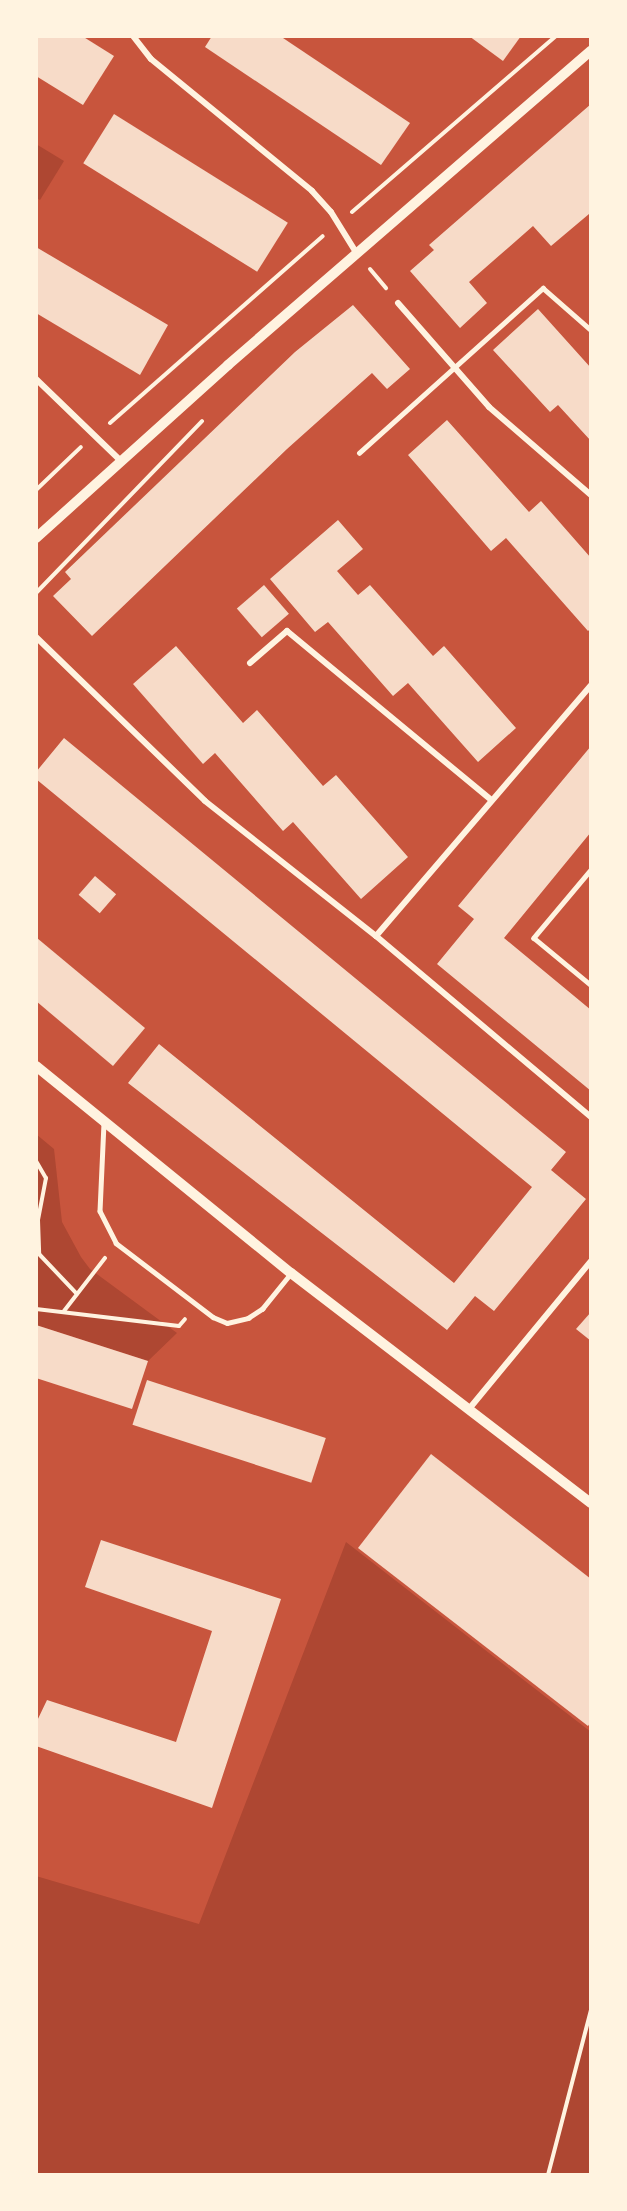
<!DOCTYPE html>
<html>
<head>
<meta charset="utf-8">
<style>
  body { margin:0 }
  #map { position:relative; width:627px; height:2211px; overflow:hidden; background:#c8553d; font-family:Raleway,sans-serif }
  div>[style] { position:absolute }
  .green>* { inset:0; background:#ae4732 }
  .building>* { inset:0; background:#f7dbc8; transform-origin:0 0 }
  .path>* { height:4px; margin:-2px; padding:0 2px; transform-origin:2px; border-radius:2px; background:#fff3e0 }
  .service>* { height:4.5px; margin:-2.25px; padding:0 2.25px; transform-origin:2.25px; border-radius:2.25px; background:#fff3e0 }
  .minor>* { height:6px; margin:-3px; padding:0 3px; transform-origin:3px; border-radius:3px; background:#fff3e0 }
  .tertiary>* { height:10px; margin:-5px; padding:0 5px; transform-origin:5px; border-radius:5px; background:#fff3e0 }
  span { translate:-50% -50%; white-space:nowrap; text-align:center; line-height:1.15; -webkit-text-stroke:6px #fff3e0; paint-order:stroke }
  .frame { position:absolute; inset:0; border:38px solid #fff3e0; pointer-events:none }
</style>
</head>
<body>
<div id="map">
  <div class="green">
    <div style="clip-path:polygon(36px 144px,64px 161px,40px 200px,36px 198px)"></div>
    <div style="clip-path:polygon(36px 1134px,54px 1149px,62px 1222px,81px 1257px,90px 1269px,177px 1333px,148px 1361px,36px 1325px)"></div>
    <div style="clip-path:polygon(346px 1542px,591px 1732px,591px 2175px,36px 2175px,36px 1876px,199px 1924px)"></div>
  </div>
  <div class="building">
    <div style="clip-path:polygon(36px 36px,82px 36px,114px 56px,83px 105px,36px 76px)"></div>
    <div style="clip-path:polygon(212px 36px,280px 36px,410px 123px,381px 165px,205px 47px)"></div>
    <div style="clip-path:polygon(469px 36px,521px 36px,503px 61px)"></div>
    <div style="clip-path:polygon(591px 104px,591px 216px,589px 214px,551px 246px,533px 226px,469px 282px,487px 303px,460px 328px,410px 271px,434px 250px,429px 245px)"></div>
    <div style="left:114px;top:114px;width:205px;height:58px;rotate:32deg"></div>
    <div style="clip-path:polygon(36px 247px,168px 325px,140px 375px,36px 313px)"></div>
    <div style="clip-path:polygon(353px 305px,410px 369px,387px 389px,372px 373px,287px 449px,92px 636px,53px 596px,71px 579px,65px 572px,295px 352px)"></div>
    <div style="clip-path:polygon(538px 309px,591px 368px,591px 441px,558px 405px,550px 412px,493px 350px)"></div>
    <div style="clip-path:polygon(447px 420px,529px 512px,541px 501px,591px 558px,591px 628px,588px 631px,506px 538px,491px 551px,408px 455px)"></div>
    <div style="clip-path:polygon(338px 520px,363px 549px,337px 571px,358px 595px,370px 585px,433px 656px,444px 646px,516px 728px,478px 762px,408px 683px,393px 696px,328px 622px,315px 632px,270px 579px)"></div>
    <div style="left:264px;top:585px;width:38px;height:36px;rotate:49deg"></div>
    <div style="clip-path:polygon(176px 646px,243px 723px,257px 710px,323px 786px,336px 775px,408px 857px,361px 899px,293px 822px,283px 831px,215px 753px,203px 764px,133px 684px)"></div>
    <div style="clip-path:polygon(64px 738px,566px 1152px,551px 1170px,586px 1199px,494px 1311px,475px 1296px,447px 1330px,128px 1083px,159px 1044px,454px 1283px,532px 1187px,36px 779px,36px 772px)"></div>
    <div style="clip-path:polygon(591px 746px,591px 832px,504px 938px,591px 1010px,591px 1091px,437px 964px,474px 919px,458px 906px)"></div>
    <div style="left:95px;top:876px;width:28px;height:25px;rotate:41deg"></div>
    <div style="clip-path:polygon(37px 938px,145px 1028px,113px 1066px,36px 1001px)"></div>
    <div style="clip-path:polygon(591px 1312px,591px 1341px,576px 1329px)"></div>
    <div style="clip-path:polygon(36px 1325px,148px 1361px,132px 1409px,36px 1378px)"></div>
    <div style="left:147px;top:1380px;width:188px;height:47px;rotate:18deg"></div>
    <div style="clip-path:polygon(431px 1454px,591px 1579px,591px 1722px,588px 1726px,358px 1548px)"></div>
    <div style="clip-path:polygon(101px 1540px,281px 1599px,212px 1808px,36px 1746px,36px 1723px,47px 1700px,176px 1742px,212px 1631px,85px 1587px)"></div>
  </div>
  <div class="path">
    <div style="left:352px;top:212px;width:269px;rotate:-40.8deg"></div>
    <div style="left:370px;top:269px;width:25px;rotate:50deg"></div>
    <div style="left:110px;top:423px;width:283px;rotate:-41.3deg"></div>
    <div style="left:36px;top:490px;width:62px;rotate:-43.7deg"></div>
    <div style="left:36px;top:593px;width:239px;rotate:-46deg"></div>
    <div style="left:36px;top:1161px;width:20px;rotate:60deg"></div>
    <div style="left:46px;top:1178px;width:43px;rotate:100.8deg"></div>
    <div style="left:38px;top:1220px;width:34px;rotate:88deg"></div>
    <div style="left:39px;top:1254px;width:55px;rotate:46.5deg"></div>
    <div style="left:36px;top:1309px;width:144px;rotate:6.8deg"></div>
    <div style="left:179px;top:1326px;width:9px;rotate:-49deg"></div>
    <div style="left:64px;top:1311px;width:67px;rotate:-52.3deg"></div>
    <div style="left:548px;top:2175px;width:171px;rotate:-75.4deg"></div>
  </div>
  <div class="service">
    <div style="left:359px;top:453px;width:247px;rotate:-41.9deg"></div>
    <div style="left:543px;top:288px;width:64px;rotate:41.2deg"></div>
    <div style="left:591px;top:870px;width:89px;rotate:130deg"></div>
    <div style="left:534px;top:938px;width:74px;rotate:39.5deg"></div>
    <div style="left:104px;top:1123px;width:88px;rotate:92.6deg"></div>
    <div style="left:100px;top:1211px;width:36px;rotate:63deg"></div>
    <div style="left:116px;top:1243px;width:122px;rotate:37.3deg"></div>
    <div style="left:213px;top:1317px;width:15px;rotate:23deg"></div>
    <div style="left:227px;top:1323px;width:22px;rotate:-13deg"></div>
    <div style="left:248px;top:1318px;width:17px;rotate:-33deg"></div>
    <div style="left:262px;top:1309px;width:46px;rotate:-51.1deg"></div>
  </div>
  <div class="minor">
    <div style="left:133px;top:36px;width:29px;rotate:52deg"></div>
    <div style="left:151px;top:59px;width:208px;rotate:39.3deg"></div>
    <div style="left:312px;top:191px;width:28px;rotate:48deg"></div>
    <div style="left:331px;top:212px;width:49px;rotate:58.2deg"></div>
    <div style="left:398px;top:303px;width:138px;rotate:48.8deg"></div>
    <div style="left:489px;top:407px;width:135px;rotate:40.8deg"></div>
    <div style="left:36px;top:379px;width:117px;rotate:44deg"></div>
    <div style="left:36px;top:637px;width:235px;rotate:44.1deg"></div>
    <div style="left:205px;top:801px;width:218px;rotate:38.3deg"></div>
    <div style="left:376px;top:936px;width:281px;rotate:40.1deg"></div>
    <div style="left:250px;top:663px;width:49px;rotate:-40.9deg"></div>
    <div style="left:287px;top:631px;width:265px;rotate:39.6deg"></div>
    <div style="left:376px;top:936px;width:330px;rotate:-49.4deg"></div>
    <div style="left:469px;top:1409px;width:192px;rotate:-50.5deg"></div>
  </div>
  <div class="tertiary">
    <div style="left:36px;top:538px;width:258px;rotate:-42deg"></div>
    <div style="left:228px;top:365px;width:480px;rotate:-40.9deg"></div>
    <div style="left:36px;top:1066px;width:328px;rotate:39.1deg"></div>
    <div style="left:291px;top:1273px;width:378px;rotate:37.5deg"></div>
  </div>
  <div class="frame"></div>
</div>
</body>
</html>
